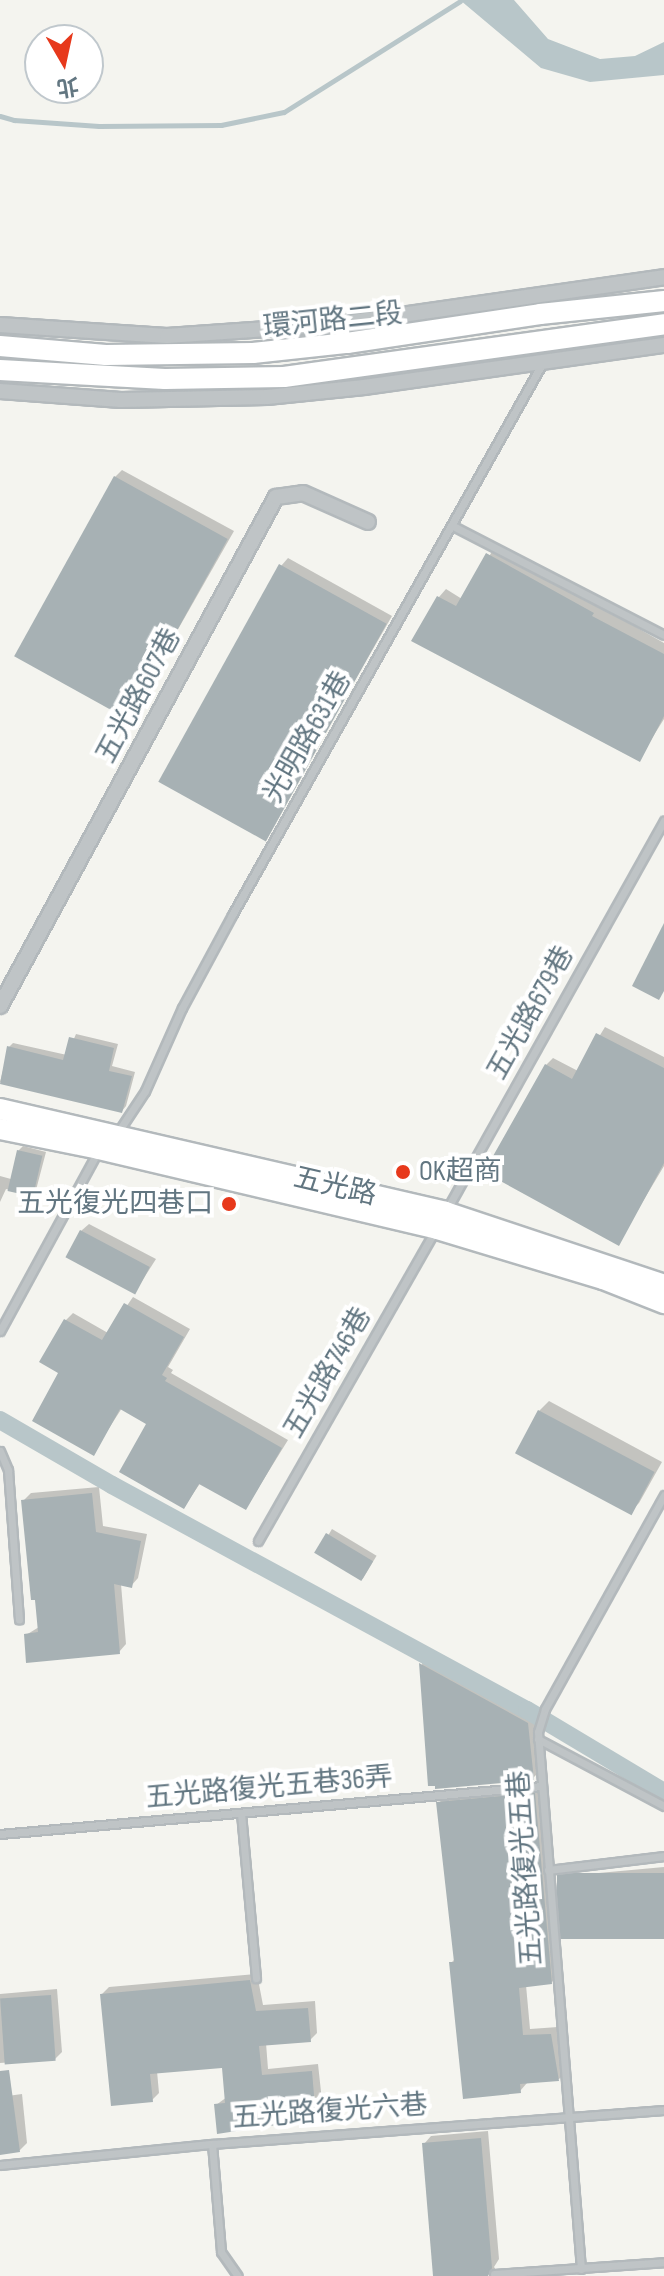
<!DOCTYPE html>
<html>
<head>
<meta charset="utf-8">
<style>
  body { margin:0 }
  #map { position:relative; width:664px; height:2276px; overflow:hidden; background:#f4f4ef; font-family:"Sofia Sans Condensed","Noto Sans TC",sans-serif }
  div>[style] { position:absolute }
  .water>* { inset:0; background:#b8c6c9 }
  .shadow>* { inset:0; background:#0003; transform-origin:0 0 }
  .stream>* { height:5px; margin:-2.5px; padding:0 2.5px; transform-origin:2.5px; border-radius:2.5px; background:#b8c6c9 }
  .canal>* { height:18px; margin:-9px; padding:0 9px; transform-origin:9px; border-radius:9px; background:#b8c6c9 }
  .building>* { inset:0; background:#a7b1b4; transform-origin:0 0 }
  .roads { filter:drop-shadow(2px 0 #b3b9bc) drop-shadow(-2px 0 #b3b9bc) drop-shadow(0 2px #b3b9bc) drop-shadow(0 -2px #b3b9bc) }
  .lane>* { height:7px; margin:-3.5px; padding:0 3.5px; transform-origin:3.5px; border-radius:3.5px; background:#bfc4c6 }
  .street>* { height:14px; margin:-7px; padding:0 7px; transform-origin:7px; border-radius:7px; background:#bfc4c6 }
  .secondary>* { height:20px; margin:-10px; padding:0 10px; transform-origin:10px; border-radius:10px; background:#fff }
  .dots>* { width:22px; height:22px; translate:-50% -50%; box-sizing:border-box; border:4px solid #fff; border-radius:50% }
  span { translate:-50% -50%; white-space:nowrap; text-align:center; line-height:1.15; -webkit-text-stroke:8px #fff; paint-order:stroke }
  .street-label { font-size:28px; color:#627681 }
  .poi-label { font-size:28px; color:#627681 }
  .left { translate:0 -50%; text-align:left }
  .right { translate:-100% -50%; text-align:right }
  .north { position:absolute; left:24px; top:24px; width:80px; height:80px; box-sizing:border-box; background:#fff; border:2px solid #c0c8cd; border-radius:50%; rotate:171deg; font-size:22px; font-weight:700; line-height:32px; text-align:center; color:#627681 }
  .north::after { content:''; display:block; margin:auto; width:28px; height:36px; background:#e7391c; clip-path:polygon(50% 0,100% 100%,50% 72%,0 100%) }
</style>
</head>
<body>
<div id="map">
  <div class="water">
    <div style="clip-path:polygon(460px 0,514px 0,548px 39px,600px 59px,635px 56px,664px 42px,664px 75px,590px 82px,541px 68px)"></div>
  </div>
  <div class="shadow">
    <div style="clip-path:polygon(122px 470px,234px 531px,128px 717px,115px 477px)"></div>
    <div style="clip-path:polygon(495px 547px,664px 643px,664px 719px,639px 759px,414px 640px,439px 597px,446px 589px,462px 599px)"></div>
    <div style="clip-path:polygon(288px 558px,392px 616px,264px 838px,281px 566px)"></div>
    <div style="clip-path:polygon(605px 1027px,664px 1057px,664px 1166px,618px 1243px,546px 1065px,553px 1058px,578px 1071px)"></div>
    <div style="clip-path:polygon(76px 1034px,118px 1044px,112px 1066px,135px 1072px,126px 1106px,122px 1111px,0 1082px,9px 1047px,13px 1043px,67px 1055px)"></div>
    <div style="clip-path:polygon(23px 1146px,46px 1152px,36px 1190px,31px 1195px,6px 1189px,0 1202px,0 1176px,11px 1179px,18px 1151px)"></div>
    <div style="clip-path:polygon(89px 1224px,156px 1259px,135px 1292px,81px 1231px)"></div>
    <div style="clip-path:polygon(133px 1297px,190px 1329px,168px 1367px,173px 1370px,171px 1373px,288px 1440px,246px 1508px,201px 1482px,184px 1507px,149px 1423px,122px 1408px,93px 1453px,61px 1373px,66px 1320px,73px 1313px,108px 1333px)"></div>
    <div style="clip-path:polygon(549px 1401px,662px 1462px,639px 1503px,629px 1513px,539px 1411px)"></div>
    <div style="clip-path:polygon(99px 1487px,103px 1526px,147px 1534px,138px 1578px,131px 1586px,121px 1584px,126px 1644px,119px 1652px,26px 1635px,39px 1627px,23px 1501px,31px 1493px)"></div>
    <div style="left:332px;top:1529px;width:52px;height:27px;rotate:31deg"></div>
    <div style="clip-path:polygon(428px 1656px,535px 1716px,540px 1771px,533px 1778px,429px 1784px,422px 1663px)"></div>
    <div style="clip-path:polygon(543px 1789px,558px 1975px,551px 1983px,526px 1985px,530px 2029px,558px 2027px,566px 2072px,559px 2079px,527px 2083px,520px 2091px,451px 1963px,455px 1959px,439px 1803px,446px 1795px)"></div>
    <div style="clip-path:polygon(664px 1867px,664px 1937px,559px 1884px,566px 1876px)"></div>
    <div style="clip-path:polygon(257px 1974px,263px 2005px,315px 2001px,317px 2033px,310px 2040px,266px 2043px,268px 2069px,318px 2064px,323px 2110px,315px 2117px,216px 2105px,227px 2097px,224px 2066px,157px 2071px,159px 2093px,152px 2100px,102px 1994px,109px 1987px)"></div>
    <div style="clip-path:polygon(57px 1989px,62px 2052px,55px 2059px,0 2063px,0 1994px)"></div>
    <div style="clip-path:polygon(22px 2094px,27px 2143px,20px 2150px,0 2153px,0 2097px)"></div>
    <div style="clip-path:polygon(488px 2131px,499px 2259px,494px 2267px,499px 2274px,435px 2276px,424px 2144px,431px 2136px)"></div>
  </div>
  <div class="stream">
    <div style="left:0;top:116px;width:15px;rotate:16deg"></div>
    <div style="left:14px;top:120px;width:85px;rotate:4deg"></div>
    <div style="left:99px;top:126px;width:122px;rotate:-0.5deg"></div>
    <div style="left:221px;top:125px;width:64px;rotate:-11.7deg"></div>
    <div style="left:284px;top:112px;width:208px;rotate:-32.2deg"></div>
  </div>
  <div class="canal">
    <div style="left:0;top:1420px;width:129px;rotate:30.1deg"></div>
    <div style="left:112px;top:1485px;width:472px;rotate:28.5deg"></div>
    <div style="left:527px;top:1710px;width:160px;rotate:30.9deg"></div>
  </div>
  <div class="building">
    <div style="left:114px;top:476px;width:130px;height:206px;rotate:29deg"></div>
    <div style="clip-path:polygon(486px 553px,594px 613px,592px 616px,664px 654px,664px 716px,640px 762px,411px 641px,437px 596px,456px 606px)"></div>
    <div style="left:279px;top:564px;width:123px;height:249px;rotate:29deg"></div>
    <div style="clip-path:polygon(664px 923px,664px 991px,659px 1000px,632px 986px)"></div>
    <div style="clip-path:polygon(596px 1033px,664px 1068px,664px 1163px,619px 1246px,484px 1172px,545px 1064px,572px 1079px)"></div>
    <div style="clip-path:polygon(69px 1037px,114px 1048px,109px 1071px,132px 1076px,122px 1113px,0 1084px,7px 1046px,63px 1060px)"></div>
    <div style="left:17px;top:1150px;width:26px;height:42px;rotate:13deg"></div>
    <div style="left:80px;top:1230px;width:79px;height:31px;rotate:28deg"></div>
    <div style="clip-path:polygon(124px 1303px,184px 1337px,162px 1375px,167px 1378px,165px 1381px,282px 1448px,246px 1510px,199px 1484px,184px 1509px,119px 1472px,146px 1424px,120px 1409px,94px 1456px,32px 1421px,58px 1373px,39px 1362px,64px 1319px,102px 1340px)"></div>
    <div style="left:538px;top:1410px;width:132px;height:49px;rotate:28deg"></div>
    <div style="clip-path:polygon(92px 1493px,96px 1532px,141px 1541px,132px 1588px,114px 1584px,120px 1654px,26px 1663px,24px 1634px,38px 1632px,35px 1600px,31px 1600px,21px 1500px)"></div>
    <div style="left:326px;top:1533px;width:55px;height:23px;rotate:31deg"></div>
    <div style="clip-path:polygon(419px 1663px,528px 1723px,534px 1780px,435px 1789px,435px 1786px,428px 1786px)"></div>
    <div style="clip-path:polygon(535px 1793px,552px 1984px,519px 1988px,523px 2035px,551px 2034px,559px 2081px,520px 2084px,521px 2093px,463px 2099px,449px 1962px,454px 1962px,436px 1802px)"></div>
    <div style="left:664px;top:1873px;width:66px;height:107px;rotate:90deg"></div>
    <div style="clip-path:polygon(250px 1980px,256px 2011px,308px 2008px,311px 2042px,259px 2046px,262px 2075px,312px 2071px,316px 2119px,217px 2134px,214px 2104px,225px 2103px,222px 2068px,150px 2074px,153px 2102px,111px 2106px,100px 1994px)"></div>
    <div style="left:51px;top:1995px;width:66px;height:51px;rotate:86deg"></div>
    <div style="clip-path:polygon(9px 2070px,20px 2152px,0 2155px,0 2071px)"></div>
    <div style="clip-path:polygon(481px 2138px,492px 2268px,488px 2276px,433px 2276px,422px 2143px)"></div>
  </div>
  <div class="roads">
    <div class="lane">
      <div style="left:453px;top:526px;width:237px;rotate:27.3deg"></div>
      <div style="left:118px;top:1132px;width:49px;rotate:-56.6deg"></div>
      <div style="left:145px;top:1091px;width:91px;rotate:-66deg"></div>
      <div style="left:182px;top:1008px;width:106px;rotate:-61.7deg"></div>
      <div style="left:232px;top:915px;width:632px;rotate:-60.64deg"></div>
      <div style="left:447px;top:1209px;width:445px;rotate:-60.8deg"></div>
      <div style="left:0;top:1331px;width:205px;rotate:-61.4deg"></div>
      <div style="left:0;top:1451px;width:21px;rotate:67deg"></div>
      <div style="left:8px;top:1470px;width:150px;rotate:85.8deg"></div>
      <div style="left:258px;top:1541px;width:357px;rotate:-60.3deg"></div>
      <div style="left:538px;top:1739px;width:143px;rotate:28deg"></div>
      <div style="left:241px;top:1813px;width:166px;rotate:84.8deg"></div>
      <div style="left:0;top:1834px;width:544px;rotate:-5.06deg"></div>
      <div style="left:548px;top:1870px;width:117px;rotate:-6.9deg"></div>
      <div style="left:212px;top:2144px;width:108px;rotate:85.2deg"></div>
      <div style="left:221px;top:2252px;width:29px;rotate:55deg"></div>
      <div style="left:0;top:2165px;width:213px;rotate:-5.7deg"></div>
      <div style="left:212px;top:2144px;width:453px;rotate:-4.3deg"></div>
      <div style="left:581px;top:2269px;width:539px;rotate:-94.58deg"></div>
      <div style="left:538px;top:1732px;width:24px;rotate:-73deg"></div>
      <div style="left:545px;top:1709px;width:245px;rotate:-60.9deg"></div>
      <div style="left:494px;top:2274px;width:170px;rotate:-4deg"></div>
    </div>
    <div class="street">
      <div style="left:0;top:325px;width:167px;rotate:3.8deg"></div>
      <div style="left:167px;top:336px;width:172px;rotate:-4deg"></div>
      <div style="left:339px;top:324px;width:328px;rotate:-8.2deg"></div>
      <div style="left:0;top:391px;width:121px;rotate:4.3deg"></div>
      <div style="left:121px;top:400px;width:146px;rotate:-1.2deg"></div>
      <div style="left:267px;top:397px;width:98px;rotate:-5.9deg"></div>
      <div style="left:364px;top:387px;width:303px;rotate:-8deg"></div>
      <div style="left:0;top:1006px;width:579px;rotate:-61.53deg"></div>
      <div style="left:276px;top:497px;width:27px;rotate:-8deg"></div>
      <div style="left:303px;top:493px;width:71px;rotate:24deg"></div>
    </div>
    <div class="secondary">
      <div style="left:0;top:346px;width:106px;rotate:4.9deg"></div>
      <div style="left:106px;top:355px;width:147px;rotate:-0.8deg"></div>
      <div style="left:253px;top:353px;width:95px;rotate:-6.1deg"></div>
      <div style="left:347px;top:343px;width:195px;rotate:-8.5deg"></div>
      <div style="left:540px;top:314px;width:125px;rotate:-6deg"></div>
      <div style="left:0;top:370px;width:165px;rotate:3.1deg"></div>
      <div style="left:165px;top:379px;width:119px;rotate:-1deg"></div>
      <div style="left:284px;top:377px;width:384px;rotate:-7.9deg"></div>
      <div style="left:0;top:1109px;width:457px;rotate:13deg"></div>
      <div style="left:445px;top:1212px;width:231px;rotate:18.4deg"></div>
      <div style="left:0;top:1129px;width:101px;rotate:11.4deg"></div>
      <div style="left:99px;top:1149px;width:347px;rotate:13.3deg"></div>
      <div style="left:437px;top:1229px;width:173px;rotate:16.8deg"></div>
      <div style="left:603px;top:1279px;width:66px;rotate:21.5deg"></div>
    </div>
  </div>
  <div class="dots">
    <div style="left:403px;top:1172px;background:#e7391c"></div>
    <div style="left:229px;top:1204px;background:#e7391c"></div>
  </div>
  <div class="street-label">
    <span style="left:333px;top:321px;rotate:-6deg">環河路二段</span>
    <span style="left:139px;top:696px;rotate:-62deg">五光路607巷</span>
    <span style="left:308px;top:737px;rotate:-60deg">光明路631巷</span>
    <span style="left:531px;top:1013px;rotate:-61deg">五光路679巷</span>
    <span style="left:335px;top:1187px;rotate:13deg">五光路</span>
    <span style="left:328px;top:1373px;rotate:-60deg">五光路746巷</span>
    <span style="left:269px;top:1788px;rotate:-5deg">五光路復光五巷36弄</span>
    <span style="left:526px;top:1868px;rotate:-94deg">五光路復光五巷</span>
    <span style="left:330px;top:2112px;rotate:-4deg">五光路復光六巷</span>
  </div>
  <div class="poi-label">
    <span class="left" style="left:419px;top:1172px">OK超商</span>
    <span class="right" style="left:213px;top:1204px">五光復光四巷口</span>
  </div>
  <div class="north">北</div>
</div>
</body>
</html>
